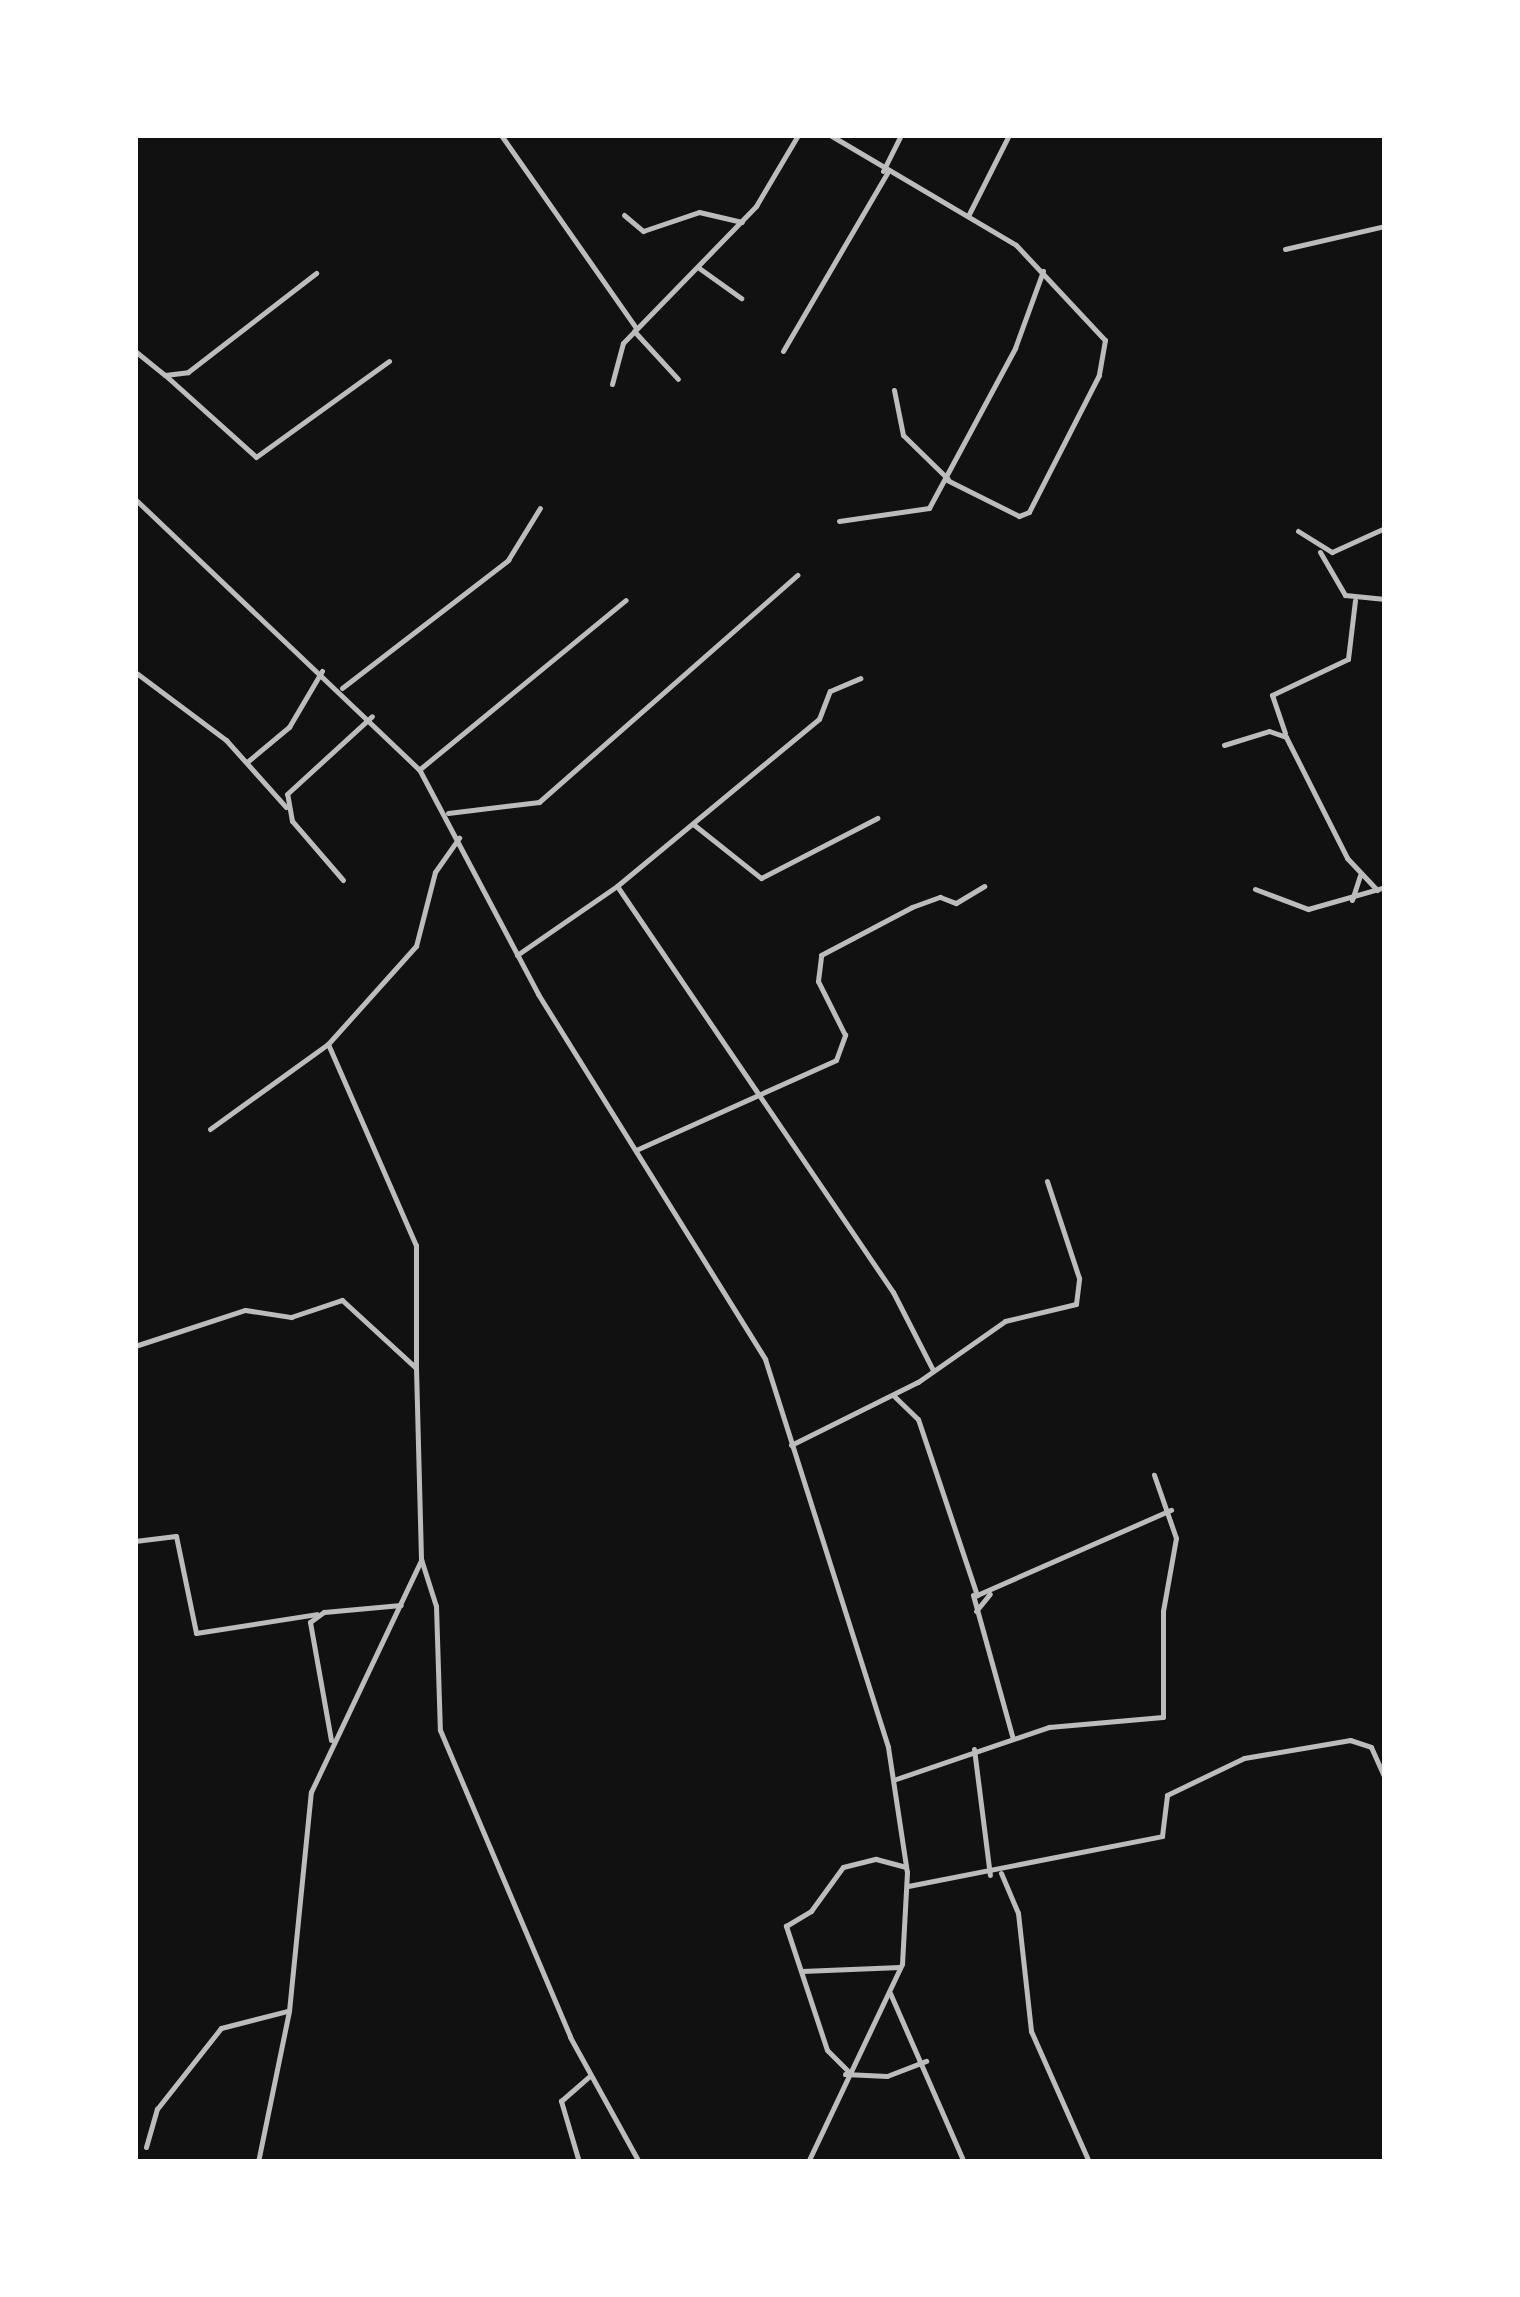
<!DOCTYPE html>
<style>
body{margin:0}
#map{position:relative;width:1520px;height:2297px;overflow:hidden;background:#111;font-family:Jost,sans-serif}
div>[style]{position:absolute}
.minor>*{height:5px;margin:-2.5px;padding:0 2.5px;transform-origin:2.5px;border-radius:2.5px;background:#bcbcbc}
span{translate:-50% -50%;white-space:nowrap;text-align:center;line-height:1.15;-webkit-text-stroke:8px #fff;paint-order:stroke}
.frame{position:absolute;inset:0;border:138px solid #fff;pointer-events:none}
</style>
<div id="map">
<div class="minor">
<i style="left:501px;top:135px;width:236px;rotate:55deg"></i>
<i style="left:830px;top:135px;width:216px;rotate:30.6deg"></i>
<i style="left:1016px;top:245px;width:130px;rotate:46.9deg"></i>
<i style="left:1105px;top:340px;width:36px;rotate:100deg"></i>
<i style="left:1099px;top:375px;width:154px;rotate:117.1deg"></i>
<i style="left:1029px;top:512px;width:11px;rotate:158deg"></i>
<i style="left:1019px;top:516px;width:80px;rotate:-153.4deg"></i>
<i style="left:883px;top:171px;width:40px;rotate:-63.4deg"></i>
<i style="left:624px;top:215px;width:25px;rotate:40deg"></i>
<i style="left:643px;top:231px;width:59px;rotate:-18.7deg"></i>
<i style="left:699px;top:212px;width:44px;rotate:13.1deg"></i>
<i style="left:968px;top:216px;width:91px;rotate:-63.2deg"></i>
<i style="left:1285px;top:249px;width:103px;rotate:-13deg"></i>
<i style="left:699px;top:268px;width:52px;rotate:35.5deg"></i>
<i style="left:634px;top:331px;width:65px;rotate:47.5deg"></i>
<i style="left:135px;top:351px;width:38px;rotate:39deg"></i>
<i style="left:165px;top:375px;width:23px;rotate:-7deg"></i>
<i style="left:188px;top:372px;width:162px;rotate:-37.7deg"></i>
<i style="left:783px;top:351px;width:206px;rotate:-59.7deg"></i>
<i style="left:165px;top:375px;width:122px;rotate:42deg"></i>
<i style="left:256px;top:457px;width:164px;rotate:-35.8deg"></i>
<i style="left:612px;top:384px;width:42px;rotate:-75deg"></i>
<i style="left:623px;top:343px;width:191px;rotate:-45.8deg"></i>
<i style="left:756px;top:206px;width:82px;rotate:-59.4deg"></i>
<i style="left:894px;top:390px;width:46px;rotate:78.7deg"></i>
<i style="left:903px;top:435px;width:63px;rotate:44.4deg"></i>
<i style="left:135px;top:499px;width:392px;rotate:43.6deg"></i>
<i style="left:419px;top:769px;width:255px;rotate:62.1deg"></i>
<i style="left:538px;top:994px;width:430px;rotate:58.1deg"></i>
<i style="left:765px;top:1359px;width:407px;rotate:72.4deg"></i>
<i style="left:888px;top:1747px;width:126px;rotate:81.4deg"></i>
<i style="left:907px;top:1872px;width:92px;rotate:93.1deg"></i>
<i style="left:902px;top:1964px;width:219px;rotate:115.4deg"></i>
<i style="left:839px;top:521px;width:91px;rotate:-8.2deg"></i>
<i style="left:929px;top:508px;width:182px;rotate:-61.7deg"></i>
<i style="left:1015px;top:348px;width:82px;rotate:-70deg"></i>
<i style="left:1298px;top:531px;width:40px;rotate:32deg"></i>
<i style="left:1332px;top:552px;width:58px;rotate:-24.4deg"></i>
<i style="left:1320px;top:552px;width:50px;rotate:59.8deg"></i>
<i style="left:1345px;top:595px;width:40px;rotate:5.7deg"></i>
<i style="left:135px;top:672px;width:114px;rotate:36.8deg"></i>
<i style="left:226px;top:740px;width:90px;rotate:48.2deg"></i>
<i style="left:342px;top:688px;width:210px;rotate:-37.6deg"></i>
<i style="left:508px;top:560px;width:61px;rotate:-58.4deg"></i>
<i style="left:1285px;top:733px;width:40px;rotate:-108.9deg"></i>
<i style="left:1272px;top:695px;width:84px;rotate:-25.3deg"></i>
<i style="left:1348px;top:659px;width:59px;rotate:-83.2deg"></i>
<i style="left:1224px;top:745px;width:47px;rotate:-17.3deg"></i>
<i style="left:1269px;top:731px;width:18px;rotate:19deg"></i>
<i style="left:1286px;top:737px;width:136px;rotate:63.2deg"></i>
<i style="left:1347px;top:858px;width:44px;rotate:46.8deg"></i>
<i style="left:247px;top:762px;width:55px;rotate:-39.8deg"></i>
<i style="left:289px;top:727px;width:65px;rotate:-59.5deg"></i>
<i style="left:420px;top:769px;width:266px;rotate:-39.4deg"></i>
<i style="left:448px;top:813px;width:92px;rotate:-6.9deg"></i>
<i style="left:539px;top:802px;width:344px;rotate:-41.3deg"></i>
<i style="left:693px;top:824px;width:87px;rotate:38.5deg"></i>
<i style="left:761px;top:878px;width:131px;rotate:-27.3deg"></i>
<i style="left:343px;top:880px;width:78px;rotate:-130.8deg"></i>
<i style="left:292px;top:821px;width:27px;rotate:-100deg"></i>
<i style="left:287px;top:794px;width:115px;rotate:-42.5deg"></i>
<i style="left:617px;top:886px;width:491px;rotate:55.8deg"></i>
<i style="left:893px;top:1292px;width:88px;rotate:62.9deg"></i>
<i style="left:1255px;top:889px;width:57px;rotate:20.7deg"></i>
<i style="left:1308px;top:909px;width:80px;rotate:-15.9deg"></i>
<i style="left:1352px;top:900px;width:26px;rotate:-72deg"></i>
<i style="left:517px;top:955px;width:121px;rotate:-34.6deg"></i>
<i style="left:617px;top:886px;width:262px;rotate:-39.6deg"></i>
<i style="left:819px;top:719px;width:30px;rotate:-69deg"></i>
<i style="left:830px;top:691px;width:33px;rotate:-23deg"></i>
<i style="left:328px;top:1044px;width:219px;rotate:66.4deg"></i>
<i style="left:416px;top:1245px;width:122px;rotate:90deg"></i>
<i style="left:210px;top:1129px;width:145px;rotate:-35.8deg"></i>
<i style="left:328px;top:1044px;width:132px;rotate:-48.1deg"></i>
<i style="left:416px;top:946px;width:76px;rotate:-75.6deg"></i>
<i style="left:435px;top:872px;width:42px;rotate:-54.8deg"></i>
<i style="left:636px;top:1150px;width:219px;rotate:-24.2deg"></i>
<i style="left:836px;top:1060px;width:27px;rotate:-70deg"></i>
<i style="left:845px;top:1035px;width:60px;rotate:-116.6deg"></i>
<i style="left:818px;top:981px;width:26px;rotate:-83deg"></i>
<i style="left:821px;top:955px;width:103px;rotate:-27.8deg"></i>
<i style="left:912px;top:907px;width:30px;rotate:-20deg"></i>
<i style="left:940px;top:897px;width:17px;rotate:21deg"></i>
<i style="left:956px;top:903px;width:33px;rotate:-31deg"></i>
<i style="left:135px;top:1346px;width:116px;rotate:-18.1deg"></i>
<i style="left:245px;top:1310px;width:47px;rotate:8.7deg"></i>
<i style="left:291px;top:1317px;width:54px;rotate:-18.4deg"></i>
<i style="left:342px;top:1300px;width:100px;rotate:42.6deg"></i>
<i style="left:416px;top:1368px;width:191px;rotate:88.5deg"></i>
<i style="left:421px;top:1559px;width:49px;rotate:72.3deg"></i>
<i style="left:436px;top:1606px;width:124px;rotate:88.2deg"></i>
<i style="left:440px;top:1730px;width:333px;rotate:67deg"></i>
<i style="left:570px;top:2037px;width:143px;rotate:61.1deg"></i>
<i style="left:894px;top:1396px;width:33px;rotate:44deg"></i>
<i style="left:918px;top:1419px;width:186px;rotate:71.5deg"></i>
<i style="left:977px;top:1595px;width:212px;rotate:-23.7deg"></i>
<i style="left:791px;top:1445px;width:142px;rotate:-26.4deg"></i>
<i style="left:918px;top:1382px;width:106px;rotate:-35deg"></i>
<i style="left:1005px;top:1321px;width:73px;rotate:-13.5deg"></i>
<i style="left:1076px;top:1304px;width:26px;rotate:-83deg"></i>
<i style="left:1079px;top:1278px;width:102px;rotate:-108.3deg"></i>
<i style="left:135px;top:1541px;width:41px;rotate:-7deg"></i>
<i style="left:176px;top:1536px;width:99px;rotate:78.3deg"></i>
<i style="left:196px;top:1633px;width:122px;rotate:-8.9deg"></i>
<i style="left:973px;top:1595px;width:146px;rotate:74.5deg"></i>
<i style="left:976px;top:1611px;width:22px;rotate:-51deg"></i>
<i style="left:331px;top:1740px;width:120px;rotate:-100.1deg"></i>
<i style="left:310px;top:1622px;width:17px;rotate:-36deg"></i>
<i style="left:324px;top:1612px;width:77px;rotate:-5.2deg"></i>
<i style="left:974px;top:1749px;width:127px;rotate:82.8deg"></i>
<i style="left:896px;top:1779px;width:162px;rotate:-18.8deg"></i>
<i style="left:1049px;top:1727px;width:114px;rotate:-5deg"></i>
<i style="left:1163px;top:1717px;width:106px;rotate:-90deg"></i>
<i style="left:1163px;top:1611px;width:74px;rotate:-79.9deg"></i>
<i style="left:1176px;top:1538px;width:67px;rotate:-109.2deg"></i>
<i style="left:1001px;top:1873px;width:43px;rotate:67deg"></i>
<i style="left:1018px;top:1913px;width:119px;rotate:83.7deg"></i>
<i style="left:1031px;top:2031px;width:143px;rotate:66.1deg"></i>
<i style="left:908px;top:1886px;width:259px;rotate:-11.1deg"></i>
<i style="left:1162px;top:1836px;width:41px;rotate:-83deg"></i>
<i style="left:1167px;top:1795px;width:85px;rotate:-25.7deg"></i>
<i style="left:1244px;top:1758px;width:108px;rotate:-9.6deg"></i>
<i style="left:1350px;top:1740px;width:22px;rotate:18deg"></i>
<i style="left:1371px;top:1747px;width:34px;rotate:66deg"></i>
<i style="left:802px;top:1971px;width:98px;rotate:-2.3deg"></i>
<i style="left:890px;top:1993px;width:184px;rotate:66.4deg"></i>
<i style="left:847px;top:2070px;width:28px;rotate:-135deg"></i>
<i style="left:827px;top:2050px;width:131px;rotate:-108.3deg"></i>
<i style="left:786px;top:1926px;width:29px;rotate:-31deg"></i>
<i style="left:811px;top:1911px;width:54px;rotate:-54deg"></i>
<i style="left:843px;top:1867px;width:34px;rotate:-14deg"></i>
<i style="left:876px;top:1859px;width:31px;rotate:15deg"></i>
<i style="left:845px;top:2074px;width:42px;rotate:2.7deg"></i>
<i style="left:887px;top:2076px;width:42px;rotate:-21deg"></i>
<i style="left:146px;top:2147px;width:40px;rotate:-74deg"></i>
<i style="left:157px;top:2109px;width:103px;rotate:-51.7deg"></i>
<i style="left:221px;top:2028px;width:68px;rotate:-14.4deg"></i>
<i style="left:258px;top:2162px;width:154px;rotate:-78.4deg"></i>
<i style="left:289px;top:2011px;width:220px;rotate:-84.3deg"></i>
<i style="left:311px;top:1792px;width:257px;rotate:-64.6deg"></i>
<i style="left:579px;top:2162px;width:64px;rotate:-106.4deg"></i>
<i style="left:561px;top:2101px;width:37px;rotate:-41deg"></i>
</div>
<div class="frame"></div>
</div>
